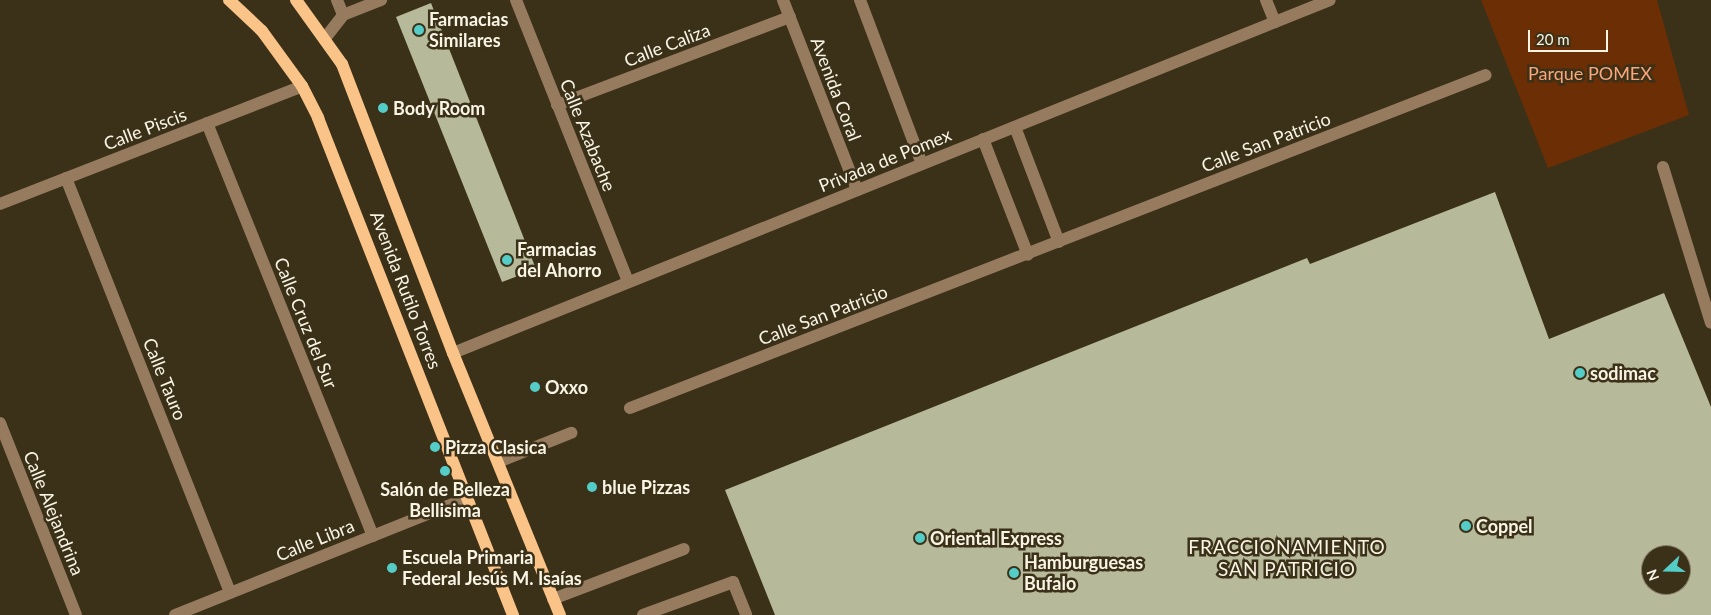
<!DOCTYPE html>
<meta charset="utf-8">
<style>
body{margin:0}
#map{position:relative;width:1711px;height:615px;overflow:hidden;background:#3b3118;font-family:Lato,sans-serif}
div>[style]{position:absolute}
.green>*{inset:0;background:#6c2e04}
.building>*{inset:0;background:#b7b99b}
.minor>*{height:12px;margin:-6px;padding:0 6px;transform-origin:6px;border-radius:6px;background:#967b5f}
.major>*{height:12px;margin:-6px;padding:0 6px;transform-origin:6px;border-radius:6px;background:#fac388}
.dots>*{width:14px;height:14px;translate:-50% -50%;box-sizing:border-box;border:2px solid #3b3118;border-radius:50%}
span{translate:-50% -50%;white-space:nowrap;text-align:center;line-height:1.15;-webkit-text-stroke:5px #3b3118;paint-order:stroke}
.poi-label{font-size:18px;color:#faf4e5;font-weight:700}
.left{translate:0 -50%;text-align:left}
.street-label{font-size:18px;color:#faf4e5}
.park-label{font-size:18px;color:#fba67b}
.neighbourhood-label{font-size:19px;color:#faf4e5;letter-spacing:1px}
.north{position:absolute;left:1641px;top:545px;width:50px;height:50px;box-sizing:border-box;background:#3b3118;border:1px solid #877f6a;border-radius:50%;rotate:249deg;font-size:14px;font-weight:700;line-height:20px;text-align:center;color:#faf4e5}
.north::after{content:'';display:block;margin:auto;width:18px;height:22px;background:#54cdc8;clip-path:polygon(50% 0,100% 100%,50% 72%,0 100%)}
.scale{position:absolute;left:1528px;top:30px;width:80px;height:22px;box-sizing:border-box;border:2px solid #faf4e5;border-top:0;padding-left:6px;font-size:15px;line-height:18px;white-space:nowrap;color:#faf4e5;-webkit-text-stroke:4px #3b3118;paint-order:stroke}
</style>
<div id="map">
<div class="green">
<i style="clip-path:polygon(1481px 0,1657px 0,1689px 115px,1548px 168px)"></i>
</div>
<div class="building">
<i style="clip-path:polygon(431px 3px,536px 269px,502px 282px,396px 17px)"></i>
<i style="clip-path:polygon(evenodd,1495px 192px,1549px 339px,1664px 293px,1711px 407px,1711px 615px,775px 615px,725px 490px,1307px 258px,1310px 264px,1495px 192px,1651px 555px,1681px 555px,1681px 585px,1651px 585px,1651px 555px)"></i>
</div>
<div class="minor">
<i style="left:337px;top:0;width:16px;rotate:68deg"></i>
<i style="left:516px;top:0;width:303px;rotate:68.3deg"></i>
<i style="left:783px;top:0;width:204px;rotate:68.7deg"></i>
<i style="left:860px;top:0;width:175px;rotate:69.3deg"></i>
<i style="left:1266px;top:0;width:24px;rotate:68deg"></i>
<i style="left:343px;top:15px;width:41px;rotate:-21.5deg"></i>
<i style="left:326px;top:37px;width:28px;rotate:-52deg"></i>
<i style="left:557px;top:105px;width:249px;rotate:-20.7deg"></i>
<i style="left:207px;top:123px;width:445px;rotate:68.1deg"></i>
<i style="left:1015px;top:127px;width:123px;rotate:69.1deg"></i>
<i style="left:983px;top:139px;width:124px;rotate:68.8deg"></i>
<i style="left:1663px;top:167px;width:163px;rotate:72.9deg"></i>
<i style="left:66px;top:178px;width:446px;rotate:68.4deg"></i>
<i style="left:0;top:204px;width:324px;rotate:-21.3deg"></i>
<i style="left:453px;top:353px;width:945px;rotate:-21.93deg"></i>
<i style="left:630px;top:408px;width:918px;rotate:-21.26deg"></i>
<i style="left:0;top:423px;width:206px;rotate:68.4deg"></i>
<i style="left:498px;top:462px;width:79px;rotate:-21.7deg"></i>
<i style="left:553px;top:599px;width:140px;rotate:-20.9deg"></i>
<i style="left:175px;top:615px;width:315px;rotate:-21.8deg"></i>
<i style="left:643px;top:615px;width:96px;rotate:-20.1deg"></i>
<i style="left:733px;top:582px;width:35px;rotate:68deg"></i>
</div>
<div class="major">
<i style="left:229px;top:0;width:45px;rotate:43.2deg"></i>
<i style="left:262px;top:31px;width:68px;rotate:54deg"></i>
<i style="left:302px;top:86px;width:36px;rotate:63deg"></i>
<i style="left:318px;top:118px;width:534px;rotate:68.58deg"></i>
<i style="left:296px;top:0;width:79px;rotate:54.3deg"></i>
<i style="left:342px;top:64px;width:310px;rotate:69deg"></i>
<i style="left:453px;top:353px;width:283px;rotate:67.8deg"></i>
</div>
<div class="dots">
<i style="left:419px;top:30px;background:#54cdc8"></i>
<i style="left:383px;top:108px;background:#54cdc8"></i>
<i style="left:507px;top:260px;background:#54cdc8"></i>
<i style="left:1580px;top:373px;background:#54cdc8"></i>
<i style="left:535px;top:387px;background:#54cdc8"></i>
<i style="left:435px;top:447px;background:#54cdc8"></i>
<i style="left:445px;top:471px;background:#54cdc8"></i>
<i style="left:592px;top:487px;background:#54cdc8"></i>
<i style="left:1466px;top:526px;background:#54cdc8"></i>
<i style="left:920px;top:538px;background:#54cdc8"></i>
<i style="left:392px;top:568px;background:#54cdc8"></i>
<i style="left:1014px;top:573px;background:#54cdc8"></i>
</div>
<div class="poi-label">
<span class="left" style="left:429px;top:30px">Farmacias<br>Similares</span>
<span class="left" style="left:393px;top:108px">Body Room</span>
<span class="left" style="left:517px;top:260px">Farmacias<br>del Ahorro</span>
<span class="left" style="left:1590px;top:373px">sodimac</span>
<span class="left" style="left:545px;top:387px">Oxxo</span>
<span class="left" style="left:445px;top:447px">Pizza Clasica</span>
<span class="left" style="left:602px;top:487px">blue Pizzas</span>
<span style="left:445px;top:500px">Salón de Belleza<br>Bellisima</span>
<span class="left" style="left:1476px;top:526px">Coppel</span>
<span class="left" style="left:930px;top:538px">Oriental Express</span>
<span class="left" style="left:402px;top:568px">Escuela Primaria<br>Federal Jesús M. Isaías</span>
<span class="left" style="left:1024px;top:573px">Hamburguesas<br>Bufalo</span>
</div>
<div class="street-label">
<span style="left:667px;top:45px;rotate:-21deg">Calle Caliza</span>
<span style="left:836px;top:89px;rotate:69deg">Avenida Coral</span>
<span style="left:145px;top:129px;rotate:-21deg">Calle Piscis</span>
<span style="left:588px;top:135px;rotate:68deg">Calle Azabache</span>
<span style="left:1266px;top:142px;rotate:-21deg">Calle San Patricio</span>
<span style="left:885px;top:160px;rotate:-22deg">Privada de Pomex</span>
<span style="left:406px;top:290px;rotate:69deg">Avenida Rutilo Torres</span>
<span style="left:823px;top:315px;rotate:-21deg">Calle San Patricio</span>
<span style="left:306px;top:323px;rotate:68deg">Calle Cruz del Sur</span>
<span style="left:165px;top:379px;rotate:68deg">Calle Tauro</span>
<span style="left:54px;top:513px;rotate:68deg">Calle Alejandrina</span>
<span style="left:315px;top:540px;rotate:-22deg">Calle Libra</span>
</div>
<div class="park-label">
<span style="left:1590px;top:73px">Parque POMEX</span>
</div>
<div class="neighbourhood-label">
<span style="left:1287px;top:558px">FRACCIONAMIENTO<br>SAN PATRICIO</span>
</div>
<div class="north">N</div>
<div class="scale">20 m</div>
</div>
